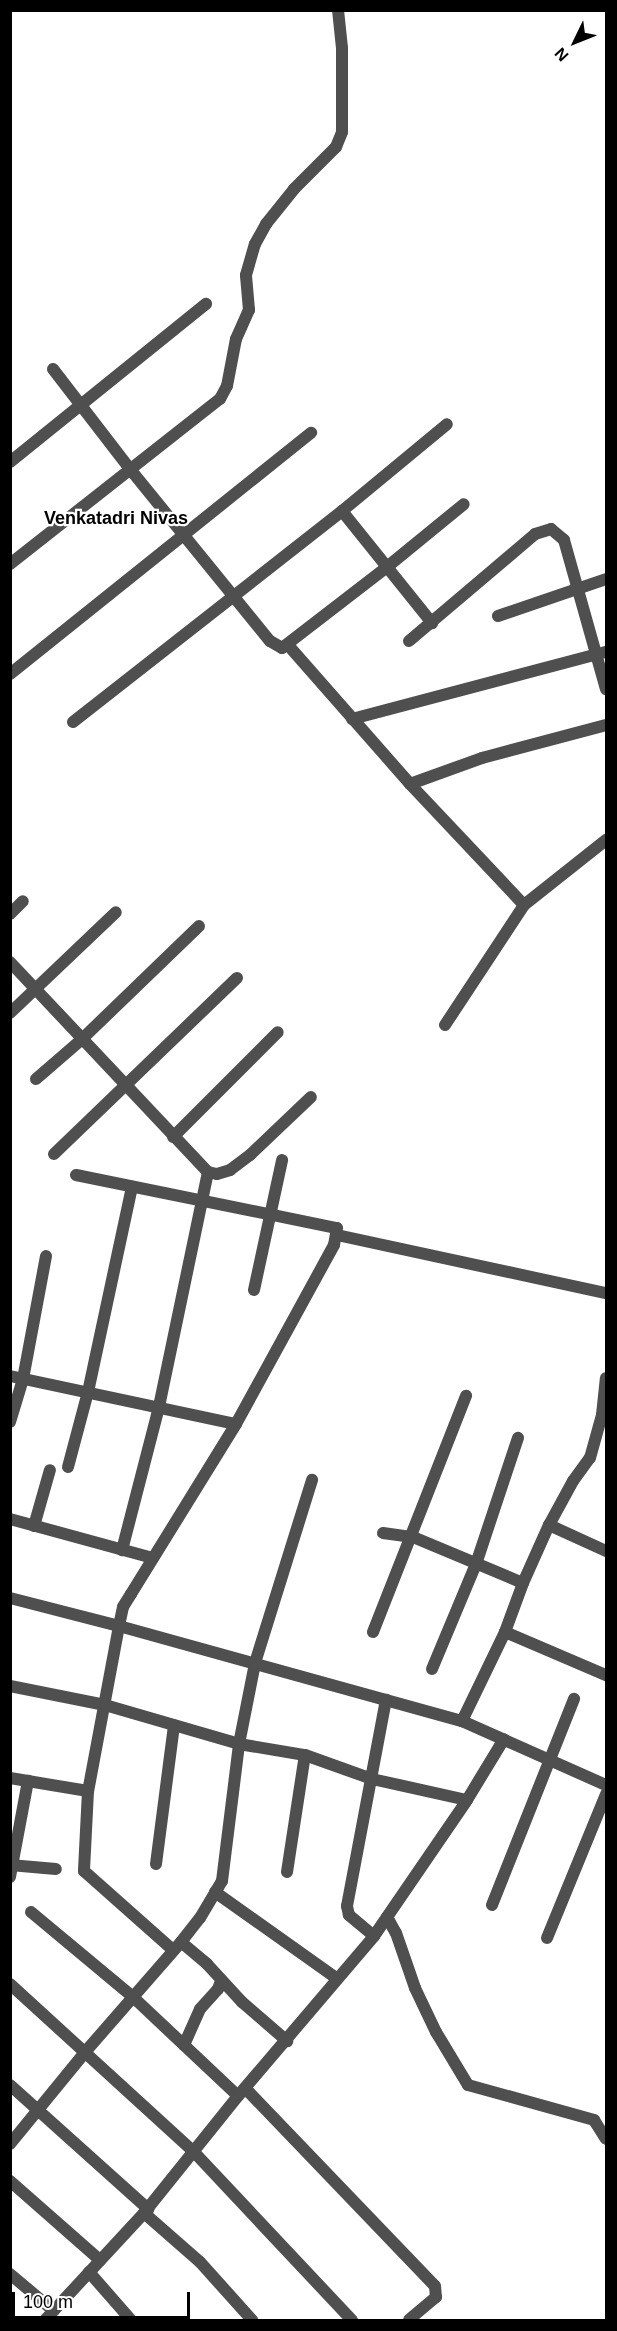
<!DOCTYPE html>
<style>
body{margin:0}
#map{position:relative;width:617px;height:2331px;overflow:hidden;background:#fff;font-family:Helvetica,sans-serif}
div>[style]{position:absolute}
.minor>*{height:12px;margin:-6px;padding:0 6px;transform-origin:6px;border-radius:6px;background:#4f4f4f}
span{translate:-50% -50%;white-space:nowrap;text-align:center;line-height:1.15;-webkit-text-stroke:4.5px #fff;paint-order:stroke}
.neighbourhood-label{font-size:18px;color:#000;font-weight:700}
.frame{position:absolute;inset:0;border:12px solid #000;pointer-events:none}
.north{position:absolute;left:545px;top:12px;width:60px;height:60px;-webkit-text-stroke:4px #fff;paint-order:stroke;rotate:227deg;font-size:16px;font-weight:700;line-height:24px;text-align:center;color:#000}
.north::after{content:'';display:block;margin:auto;width:21px;height:27px;background:#000;clip-path:polygon(50% 0,100% 100%,50% 72%,0 100%)}
.scale{position:absolute;left:12px;top:2292px;width:178px;height:27px;box-sizing:border-box;border:3px solid #000;border-top:0;padding-left:8px;font-size:18px;line-height:21px;white-space:nowrap;color:#000;-webkit-text-stroke:4px #fff;paint-order:stroke}
</style>
<div id="map">
<div class="minor">
<i style="left:53px;top:369px;width:126px;rotate:52.4deg"></i>
<i style="left:130px;top:469px;width:222px;rotate:50.9deg"></i>
<i style="left:270px;top:641px;width:14px;rotate:30deg"></i>
<i style="left:282px;top:648px;width:133px;rotate:-37.6deg"></i>
<i style="left:387px;top:567px;width:99px;rotate:-39.3deg"></i>
<i style="left:10px;top:462px;width:252px;rotate:-38.9deg"></i>
<i style="left:342px;top:511px;width:144px;rotate:51.2deg"></i>
<i style="left:10px;top:564px;width:267px;rotate:-38.2deg"></i>
<i style="left:220px;top:399px;width:15px;rotate:-62deg"></i>
<i style="left:227px;top:386px;width:48px;rotate:-79.2deg"></i>
<i style="left:236px;top:339px;width:32px;rotate:-66deg"></i>
<i style="left:249px;top:310px;width:35px;rotate:-95deg"></i>
<i style="left:246px;top:275px;width:32px;rotate:-74deg"></i>
<i style="left:255px;top:244px;width:23px;rotate:-61deg"></i>
<i style="left:266px;top:224px;width:45px;rotate:-51.3deg"></i>
<i style="left:294px;top:189px;width:59px;rotate:-45deg"></i>
<i style="left:336px;top:147px;width:16px;rotate:-68deg"></i>
<i style="left:342px;top:132px;width:84px;rotate:-90deg"></i>
<i style="left:342px;top:48px;width:38px;rotate:-96deg"></i>
<i style="left:498px;top:616px;width:114px;rotate:-18.9deg"></i>
<i style="left:409px;top:641px;width:165px;rotate:-40.3deg"></i>
<i style="left:535px;top:534px;width:17px;rotate:-17deg"></i>
<i style="left:551px;top:529px;width:17px;rotate:40deg"></i>
<i style="left:564px;top:540px;width:155px;rotate:74.3deg"></i>
<i style="left:288px;top:645px;width:185px;rotate:48.7deg"></i>
<i style="left:410px;top:784px;width:166px;rotate:46.7deg"></i>
<i style="left:10px;top:674px;width:386px;rotate:-38.7deg"></i>
<i style="left:352px;top:719px;width:263px;rotate:-14.8deg"></i>
<i style="left:73px;top:722px;width:342px;rotate:-38.1deg"></i>
<i style="left:342px;top:511px;width:136px;rotate:-39.6deg"></i>
<i style="left:410px;top:784px;width:77px;rotate:-19.9deg"></i>
<i style="left:482px;top:758px;width:128px;rotate:-14.9deg"></i>
<i style="left:10px;top:914px;width:18px;rotate:-45deg"></i>
<i style="left:10px;top:962px;width:289px;rotate:46.7deg"></i>
<i style="left:208px;top:1172px;width:240px;rotate:101.8deg"></i>
<i style="left:159px;top:1407px;width:148px;rotate:104.5deg"></i>
<i style="left:10px;top:1013px;width:146px;rotate:-43.6deg"></i>
<i style="left:445px;top:1025px;width:144px;rotate:-56.6deg"></i>
<i style="left:524px;top:905px;width:105px;rotate:-38.4deg"></i>
<i style="left:36px;top:1079px;width:60px;rotate:-40.9deg"></i>
<i style="left:81px;top:1040px;width:164px;rotate:-44deg"></i>
<i style="left:173px;top:1137px;width:148px;rotate:-45deg"></i>
<i style="left:54px;top:1154px;width:254px;rotate:-43.9deg"></i>
<i style="left:208px;top:1172px;width:9px;rotate:13deg"></i>
<i style="left:217px;top:1174px;width:14px;rotate:-17deg"></i>
<i style="left:230px;top:1170px;width:25px;rotate:-37deg"></i>
<i style="left:250px;top:1155px;width:84px;rotate:-43.6deg"></i>
<i style="left:76px;top:1175px;width:266px;rotate:11.5deg"></i>
<i style="left:337px;top:1228px;width:17px;rotate:100deg"></i>
<i style="left:334px;top:1245px;width:204px;rotate:118.7deg"></i>
<i style="left:236px;top:1424px;width:200px;rotate:121.7deg"></i>
<i style="left:131px;top:1594px;width:15px;rotate:122deg"></i>
<i style="left:123px;top:1607px;width:19px;rotate:102deg"></i>
<i style="left:119px;top:1626px;width:168px;rotate:100.6deg"></i>
<i style="left:88px;top:1791px;width:80px;rotate:92.9deg"></i>
<i style="left:84px;top:1871px;width:119px;rotate:41.6deg"></i>
<i style="left:337px;top:1235px;width:275px;rotate:12.2deg"></i>
<i style="left:254px;top:1290px;width:133px;rotate:-77.8deg"></i>
<i style="left:10px;top:1376px;width:231px;rotate:12deg"></i>
<i style="left:10px;top:1422px;width:45px;rotate:-73.2deg"></i>
<i style="left:23px;top:1379px;width:125px;rotate:-79.4deg"></i>
<i style="left:68px;top:1467px;width:78px;rotate:-75.1deg"></i>
<i style="left:88px;top:1392px;width:210px;rotate:-77.9deg"></i>
<i style="left:10px;top:1519px;width:148px;rotate:15.3deg"></i>
<i style="left:549px;top:1525px;width:63px;rotate:24.5deg"></i>
<i style="left:34px;top:1526px;width:58px;rotate:-74.1deg"></i>
<i style="left:383px;top:1533px;width:30px;rotate:8deg"></i>
<i style="left:413px;top:1537px;width:119px;rotate:22.7deg"></i>
<i style="left:10px;top:1598px;width:113px;rotate:14.4deg"></i>
<i style="left:119px;top:1626px;width:356px;rotate:15.5deg"></i>
<i style="left:462px;top:1721px;width:158px;rotate:24deg"></i>
<i style="left:373px;top:1632px;width:254px;rotate:-68.5deg"></i>
<i style="left:505px;top:1632px;width:110px;rotate:23.1deg"></i>
<i style="left:432px;top:1669px;width:114px;rotate:-67.3deg"></i>
<i style="left:476px;top:1564px;width:133px;rotate:-71.6deg"></i>
<i style="left:10px;top:1686px;width:97px;rotate:11.3deg"></i>
<i style="left:105px;top:1705px;width:140px;rotate:16.2deg"></i>
<i style="left:239px;top:1744px;width:67px;rotate:9.5deg"></i>
<i style="left:305px;top:1755px;width:71px;rotate:19.7deg"></i>
<i style="left:372px;top:1779px;width:97px;rotate:12.5deg"></i>
<i style="left:462px;top:1721px;width:99px;rotate:-64.2deg"></i>
<i style="left:505px;top:1632px;width:52px;rotate:-69.8deg"></i>
<i style="left:523px;top:1583px;width:64px;rotate:-65.9deg"></i>
<i style="left:549px;top:1525px;width:50px;rotate:-61.4deg"></i>
<i style="left:573px;top:1481px;width:29px;rotate:-54deg"></i>
<i style="left:590px;top:1458px;width:45px;rotate:-74.4deg"></i>
<i style="left:602px;top:1415px;width:37px;rotate:-84deg"></i>
<i style="left:10px;top:1778px;width:79px;rotate:9.5deg"></i>
<i style="left:156px;top:1864px;width:140px;rotate:-82.6deg"></i>
<i style="left:10px;top:1865px;width:46px;rotate:5deg"></i>
<i style="left:287px;top:1872px;width:118px;rotate:-81.3deg"></i>
<i style="left:10px;top:1877px;width:98px;rotate:-79.4deg"></i>
<i style="left:215px;top:1892px;width:148px;rotate:35.4deg"></i>
<i style="left:492px;top:1905px;width:222px;rotate:-68.3deg"></i>
<i style="left:31px;top:1912px;width:133px;rotate:39.8deg"></i>
<i style="left:133px;top:1997px;width:144px;rotate:43.3deg"></i>
<i style="left:387px;top:1917px;width:18px;rotate:61deg"></i>
<i style="left:396px;top:1933px;width:58px;rotate:70.9deg"></i>
<i style="left:415px;top:1988px;width:49px;rotate:64.5deg"></i>
<i style="left:436px;top:2032px;width:62px;rotate:58.9deg"></i>
<i style="left:468px;top:2085px;width:131px;rotate:15.5deg"></i>
<i style="left:594px;top:2120px;width:22px;rotate:58deg"></i>
<i style="left:374px;top:1936px;width:33px;rotate:-140deg"></i>
<i style="left:349px;top:1915px;width:9px;rotate:-103deg"></i>
<i style="left:347px;top:1906px;width:210px;rotate:-79.3deg"></i>
<i style="left:547px;top:1938px;width:156px;rotate:-67.7deg"></i>
<i style="left:181px;top:1942px;width:34px;rotate:40deg"></i>
<i style="left:207px;top:1964px;width:52px;rotate:47.4deg"></i>
<i style="left:242px;top:2002px;width:60px;rotate:40.9deg"></i>
<i style="left:10px;top:1984px;width:249px;rotate:42.4deg"></i>
<i style="left:194px;top:2152px;width:231px;rotate:46.8deg"></i>
<i style="left:184px;top:2045px;width:39px;rotate:-66deg"></i>
<i style="left:200px;top:2009px;width:27px;rotate:-48deg"></i>
<i style="left:218px;top:1989px;width:9px;rotate:-69deg"></i>
<i style="left:10px;top:2085px;width:186px;rotate:41.9deg"></i>
<i style="left:245px;top:2088px;width:274px;rotate:46.2deg"></i>
<i style="left:435px;top:2286px;width:11px;rotate:85deg"></i>
<i style="left:436px;top:2297px;width:35px;rotate:140deg"></i>
<i style="left:10px;top:2144px;width:120px;rotate:-50.7deg"></i>
<i style="left:86px;top:2051px;width:145px;rotate:-48.9deg"></i>
<i style="left:181px;top:1942px;width:31px;rotate:-52deg"></i>
<i style="left:200px;top:1918px;width:43px;rotate:-59.3deg"></i>
<i style="left:222px;top:1881px;width:138px;rotate:-82.9deg"></i>
<i style="left:239px;top:1744px;width:83px;rotate:-78.8deg"></i>
<i style="left:255px;top:1663px;width:192px;rotate:-72.7deg"></i>
<i style="left:10px;top:2181px;width:120px;rotate:41.3deg"></i>
<i style="left:144px;top:2213px;width:74px;rotate:41.2deg"></i>
<i style="left:200px;top:2262px;width:78px;rotate:48.1deg"></i>
<i style="left:89px;top:2272px;width:64px;rotate:48.8deg"></i>
<i style="left:10px;top:2274px;width:57px;rotate:40.1deg"></i>
<i style="left:45px;top:2320px;width:146px;rotate:-47.2deg"></i>
<i style="left:144px;top:2213px;width:150px;rotate:-51.2deg"></i>
<i style="left:238px;top:2096px;width:210px;rotate:-49.6deg"></i>
<i style="left:374px;top:1936px;width:165px;rotate:-55.6deg"></i>
<i style="left:467px;top:1800px;width:71px;rotate:-58.8deg"></i>
</div>
<div class="neighbourhood-label">
<span style="left:116px;top:518px">Venkatadri Nivas</span>
</div>
<div class="frame"></div>
<div class="north">N</div>
<div class="scale">100 m</div>
</div>
